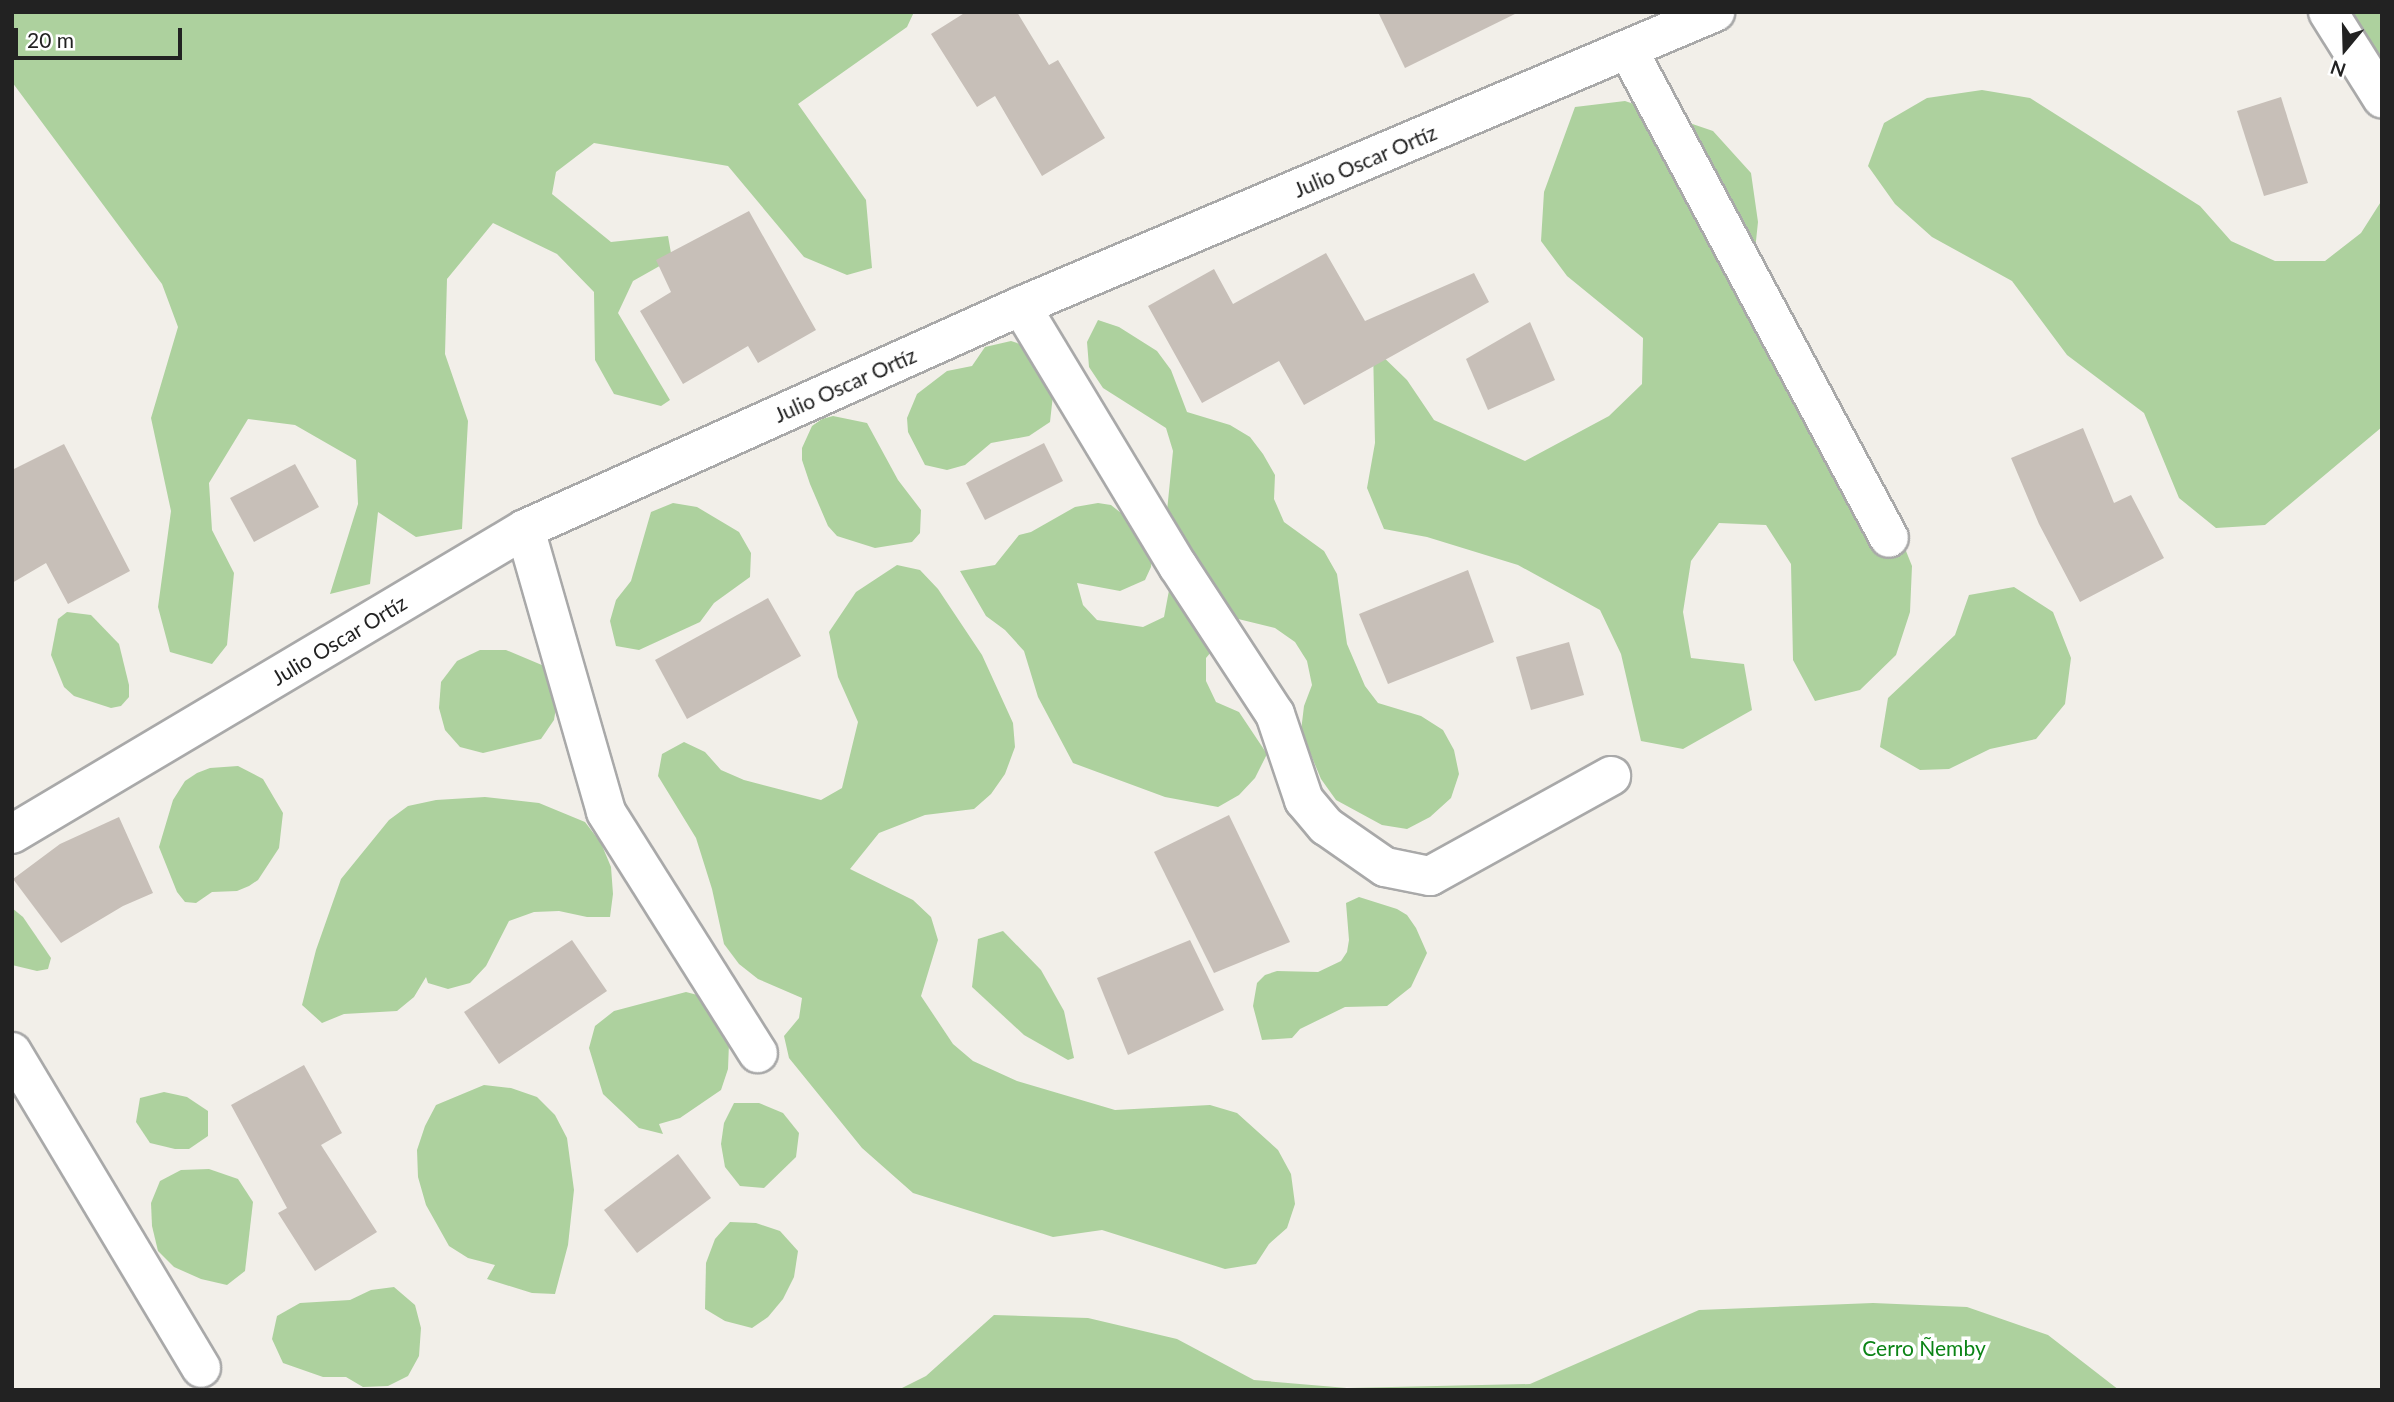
<!DOCTYPE html>
<meta charset="utf-8">
<style>
body{margin:0}
#map{position:relative;width:2394px;height:1402px;overflow:hidden;background:#f2efe9;font-family:Lato,sans-serif}
div>[style]{position:absolute}
.forest>*{inset:0;background:#add19e}
.building>*{inset:0;background:#c7bfb8}
.roads{filter:drop-shadow(2px 0 #a9a9a9) drop-shadow(-2px 0 #a9a9a9) drop-shadow(0 2px #a9a9a9) drop-shadow(0 -2px #a9a9a9)}
.street>*{height:38px;margin:-19px;padding:0 19px;transform-origin:19px;border-radius:19px;background:#fff}
span{translate:-50% -50%;white-space:nowrap;text-align:center;line-height:1.15;-webkit-text-stroke:7px #fff;paint-order:stroke}
.street-label{font-size:21px;color:#222}
.park-label{font-size:21px;color:#0c8416}
.frame{position:absolute;inset:0;border:14px solid #222;pointer-events:none}
.north{position:absolute;left:2310px;top:14px;width:70px;height:70px;-webkit-text-stroke:5px #fff;paint-order:stroke;rotate:199deg;font-size:19px;font-weight:700;line-height:28px;text-align:center;color:#222}
.north::after{content:'';display:block;margin:auto;width:24px;height:32px;background:#222;clip-path:polygon(50% 0,100% 100%,50% 72%,0 100%)}
.scale{position:absolute;left:14px;top:28px;width:168px;height:32px;box-sizing:border-box;border:4px solid #222;border-top:0;padding-left:9px;font-size:21px;line-height:24px;white-space:nowrap;color:#222;-webkit-text-stroke:5px #fff;paint-order:stroke}
</style>
<div id="map">
<div class="forest">
<i style="clip-path:polygon(12px 12px,914px 12px,907px 27px,798px 104px,866px 200px,872px 268px,847px 275px,804px 257px,728px 166px,594px 143px,556px 172px,552px 194px,611px 242px,668px 236px,672px 259px,633px 281px,618px 313px,670px 400px,661px 406px,614px 394px,595px 360px,594px 292px,557px 254px,493px 223px,447px 279px,445px 354px,468px 421px,462px 529px,416px 537px,378px 512px,370px 584px,330px 594px,358px 504px,356px 460px,295px 425px,248px 419px,209px 483px,212px 530px,234px 573px,227px 645px,212px 664px,170px 652px,158px 607px,171px 511px,151px 418px,178px 327px,162px 284px,12px 82px)"></i>
<i style="clip-path:polygon(2343px 12px,2382px 12px,2382px 95px)"></i>
<i style="clip-path:polygon(1982px 90px,2030px 98px,2200px 206px,2231px 241px,2275px 261px,2325px 261px,2361px 233px,2382px 200px,2382px 427px,2265px 525px,2216px 528px,2179px 498px,2144px 413px,2067px 355px,2012px 281px,1932px 237px,1895px 204px,1868px 166px,1884px 123px,1927px 98px)"></i>
<i style="clip-path:polygon(1625px 101px,1713px 131px,1751px 173px,1758px 222px,1753px 269px,1894px 521px,1912px 566px,1910px 612px,1896px 655px,1860px 690px,1815px 701px,1793px 660px,1791px 564px,1766px 525px,1719px 523px,1691px 561px,1683px 612px,1691px 658px,1744px 664px,1752px 710px,1683px 749px,1641px 741px,1621px 654px,1600px 610px,1518px 565px,1427px 537px,1384px 529px,1367px 488px,1375px 443px,1373px 347px,1407px 380px,1434px 420px,1525px 461px,1609px 416px,1642px 384px,1643px 338px,1567px 276px,1541px 241px,1544px 192px,1575px 107px)"></i>
<i style="clip-path:polygon(1098px 320px,1119px 327px,1157px 351px,1171px 370px,1187px 412px,1230px 425px,1250px 437px,1263px 454px,1275px 475px,1274px 499px,1284px 522px,1324px 551px,1337px 574px,1347px 644px,1365px 686px,1378px 703px,1421px 716px,1443px 730px,1454px 750px,1459px 774px,1451px 798px,1430px 817px,1407px 829px,1382px 825px,1336px 800px,1321px 779px,1301px 731px,1304px 706px,1312px 685px,1307px 661px,1295px 642px,1275px 628px,1230px 617px,1222px 639px,1206px 658px,1206px 681px,1216px 702px,1239px 712px,1267px 754px,1255px 778px,1239px 795px,1218px 807px,1165px 797px,1073px 763px,1038px 697px,1024px 651px,1005px 630px,986px 616px,960px 571px,995px 565px,1019px 535px,1031px 532px,1075px 507px,1098px 503px,1111px 505px,1121px 513px,1152px 557px,1151px 567px,1145px 580px,1120px 591px,1077px 583px,1083px 605px,1097px 620px,1143px 627px,1164px 617px,1173px 569px,1166px 521px,1173px 451px,1166px 428px,1103px 388px,1089px 367px,1087px 342px)"></i>
<i style="clip-path:polygon(1011px 341px,1023px 345px,1054px 386px,1050px 422px,1029px 436px,991px 443px,965px 465px,947px 470px,925px 465px,908px 432px,907px 418px,917px 394px,947px 371px,972px 366px,985px 347px)"></i>
<i style="clip-path:polygon(833px 416px,867px 423px,898px 480px,921px 510px,920px 533px,912px 542px,875px 548px,837px 536px,828px 526px,810px 484px,802px 460px,802px 448px,812px 426px,822px 419px)"></i>
<i style="clip-path:polygon(673px 503px,697px 507px,739px 532px,751px 553px,750px 577px,714px 603px,700px 622px,639px 650px,616px 646px,610px 621px,616px 600px,631px 581px,651px 512px)"></i>
<i style="clip-path:polygon(897px 565px,920px 570px,938px 589px,982px 655px,1013px 723px,1015px 747px,1005px 774px,991px 794px,974px 809px,925px 815px,879px 833px,850px 869px,913px 900px,931px 917px,938px 940px,921px 996px,953px 1044px,973px 1061px,1017px 1081px,1115px 1110px,1210px 1105px,1237px 1113px,1278px 1150px,1291px 1174px,1295px 1204px,1287px 1228px,1269px 1244px,1256px 1264px,1225px 1269px,1102px 1230px,1053px 1237px,913px 1193px,862px 1148px,789px 1058px,784px 1036px,799px 1018px,802px 998px,758px 979px,739px 964px,724px 944px,712px 889px,696px 838px,658px 776px,662px 754px,684px 742px,705px 752px,721px 770px,744px 780px,821px 800px,842px 788px,858px 722px,838px 677px,829px 632px,856px 592px)"></i>
<i style="clip-path:polygon(2014px 587px,2053px 612px,2071px 658px,2065px 704px,2036px 739px,1990px 749px,1949px 769px,1920px 770px,1880px 747px,1888px 698px,1955px 635px,1969px 595px)"></i>
<i style="clip-path:polygon(67px 612px,91px 615px,119px 644px,129px 685px,129px 697px,121px 706px,111px 708px,74px 696px,64px 687px,51px 655px,58px 619px)"></i>
<i style="clip-path:polygon(480px 650px,506px 650px,556px 671px,558px 696px,554px 720px,541px 739px,483px 753px,460px 747px,445px 730px,439px 708px,441px 682px,457px 661px)"></i>
<i style="clip-path:polygon(238px 766px,263px 779px,283px 813px,279px 848px,258px 880px,249px 886px,237px 891px,212px 892px,196px 903px,185px 902px,177px 892px,159px 847px,173px 800px,185px 781px,197px 773px,210px 768px)"></i>
<i style="clip-path:polygon(485px 797px,539px 803px,585px 822px,601px 843px,611px 867px,613px 894px,610px 917px,587px 917px,559px 911px,534px 912px,509px 921px,486px 966px,470px 983px,448px 989px,428px 983px,426px 977px,414px 997px,397px 1011px,344px 1014px,322px 1023px,302px 1005px,316px 950px,341px 879px,389px 820px,408px 806px,436px 800px)"></i>
<i style="clip-path:polygon(1359px 897px,1397px 909px,1407px 915px,1416px 928px,1427px 953px,1411px 987px,1387px 1006px,1345px 1007px,1300px 1029px,1292px 1038px,1262px 1040px,1253px 1006px,1257px 983px,1265px 975px,1277px 971px,1318px 972px,1341px 961px,1347px 952px,1349px 940px,1346px 903px)"></i>
<i style="clip-path:polygon(12px 908px,23px 917px,51px 958px,48px 969px,37px 971px,12px 965px)"></i>
<i style="clip-path:polygon(1003px 931px,1041px 970px,1064px 1011px,1074px 1058px,1068px 1060px,1024px 1035px,972px 987px,978px 939px)"></i>
<i style="clip-path:polygon(686px 992px,709px 998px,729px 1043px,728px 1069px,721px 1090px,680px 1118px,659px 1124px,663px 1134px,639px 1128px,603px 1094px,589px 1048px,595px 1026px,614px 1011px)"></i>
<i style="clip-path:polygon(484px 1085px,511px 1088px,537px 1097px,555px 1115px,567px 1138px,574px 1190px,568px 1245px,555px 1294px,532px 1293px,487px 1279px,495px 1265px,468px 1258px,449px 1246px,426px 1205px,418px 1177px,417px 1150px,425px 1126px,436px 1105px)"></i>
<i style="clip-path:polygon(164px 1092px,187px 1097px,208px 1111px,208px 1136px,189px 1149px,175px 1149px,150px 1143px,136px 1122px,140px 1098px)"></i>
<i style="clip-path:polygon(734px 1103px,759px 1103px,783px 1113px,799px 1133px,796px 1157px,764px 1188px,740px 1186px,725px 1167px,721px 1144px,724px 1123px)"></i>
<i style="clip-path:polygon(209px 1169px,238px 1179px,253px 1202px,245px 1271px,227px 1285px,201px 1279px,174px 1267px,158px 1251px,152px 1226px,151px 1203px,160px 1181px,181px 1170px)"></i>
<i style="clip-path:polygon(730px 1222px,756px 1223px,780px 1231px,798px 1251px,794px 1277px,783px 1299px,768px 1317px,752px 1328px,725px 1321px,705px 1309px,706px 1263px,715px 1239px)"></i>
<i style="clip-path:polygon(394px 1287px,415px 1305px,421px 1328px,419px 1356px,408px 1376px,388px 1386px,363px 1387px,346px 1377px,323px 1377px,283px 1363px,272px 1339px,277px 1316px,300px 1303px,350px 1300px,371px 1290px)"></i>
<i style="clip-path:polygon(1873px 1303px,1967px 1307px,2048px 1335px,2119px 1390px,898px 1390px,926px 1376px,994px 1315px,1088px 1318px,1177px 1339px,1254px 1380px,1347px 1388px,1530px 1384px,1699px 1310px)"></i>
</div>
<div class="building">
<i style="clip-path:polygon(966px 12px,1017px 12px,1049px 65px,1058px 60px,1105px 138px,1042px 176px,995px 96px,977px 107px,931px 34px)"></i>
<i style="clip-path:polygon(1378px 12px,1519px 12px,1405px 68px)"></i>
<i style="clip-path:polygon(2281px 97px,2308px 183px,2264px 196px,2237px 111px)"></i>
<i style="clip-path:polygon(749px 211px,816px 330px,758px 363px,748px 346px,683px 384px,640px 311px,671px 292px,656px 260px)"></i>
<i style="clip-path:polygon(1326px 253px,1365px 321px,1474px 273px,1489px 302px,1304px 405px,1279px 361px,1202px 403px,1148px 306px,1214px 269px,1233px 304px)"></i>
<i style="clip-path:polygon(1530px 322px,1555px 380px,1488px 410px,1466px 359px)"></i>
<i style="clip-path:polygon(2083px 428px,2114px 503px,2131px 495px,2164px 558px,2080px 602px,2039px 524px,2011px 458px)"></i>
<i style="clip-path:polygon(1044px 443px,1063px 481px,985px 520px,966px 483px)"></i>
<i style="clip-path:polygon(64px 444px,130px 571px,68px 604px,46px 563px,12px 583px,12px 470px)"></i>
<i style="clip-path:polygon(295px 464px,319px 507px,254px 542px,230px 498px)"></i>
<i style="clip-path:polygon(1468px 570px,1494px 642px,1388px 684px,1359px 614px)"></i>
<i style="clip-path:polygon(768px 598px,801px 656px,687px 719px,655px 660px)"></i>
<i style="clip-path:polygon(1569px 642px,1584px 695px,1531px 710px,1516px 657px)"></i>
<i style="clip-path:polygon(1229px 815px,1290px 942px,1214px 973px,1154px 852px)"></i>
<i style="clip-path:polygon(119px 817px,153px 893px,123px 906px,61px 943px,13px 879px,60px 844px)"></i>
<i style="clip-path:polygon(572px 940px,607px 991px,499px 1064px,464px 1012px)"></i>
<i style="clip-path:polygon(1190px 940px,1224px 1010px,1128px 1055px,1097px 978px)"></i>
<i style="clip-path:polygon(304px 1065px,342px 1133px,321px 1145px,377px 1232px,315px 1271px,278px 1213px,287px 1208px,231px 1105px)"></i>
<i style="clip-path:polygon(678px 1154px,711px 1198px,637px 1253px,604px 1210px)"></i>
</div>
<div class="roads">
<div class="street">
<i style="left:2328px;top:12px;width:102px;rotate:57.9deg"></i>
<i style="left:1628px;top:50px;width:553px;rotate:61.86deg"></i>
<i style="left:1021px;top:306px;width:304px;rotate:58.9deg"></i>
<i style="left:1178px;top:566px;width:177px;rotate:56.8deg"></i>
<i style="left:1275px;top:714px;width:91px;rotate:71.4deg"></i>
<i style="left:1304px;top:800px;width:34px;rotate:50deg"></i>
<i style="left:1326px;top:826px;width:72px;rotate:34.8deg"></i>
<i style="left:1385px;top:867px;width:46px;rotate:11.3deg"></i>
<i style="left:1430px;top:876px;width:207px;rotate:-28.9deg"></i>
<i style="left:525px;top:529px;width:294px;rotate:74deg"></i>
<i style="left:606px;top:812px;width:285px;rotate:57.8deg"></i>
<i style="left:12px;top:834px;width:597px;rotate:-30.73deg"></i>
<i style="left:525px;top:529px;width:544px;rotate:-24.21deg"></i>
<i style="left:1021px;top:306px;width:754px;rotate:-22.96deg"></i>
<i style="left:12px;top:1052px;width:368px;rotate:59.1deg"></i>
</div>
</div>
<div class="street-label">
<span style="left:1365px;top:161px;rotate:-23deg">Julio Oscar Ortíz</span>
<span style="left:845px;top:385px;rotate:-24deg">Julio Oscar Ortíz</span>
<span style="left:339px;top:640px;rotate:-31deg">Julio Oscar Ortíz</span>
</div>
<div class="park-label">
<span style="left:1924px;top:1348px">Cerro Ñemby</span>
</div>
<div class="frame"></div>
<div class="north">N</div>
<div class="scale">20 m</div>
</div>
